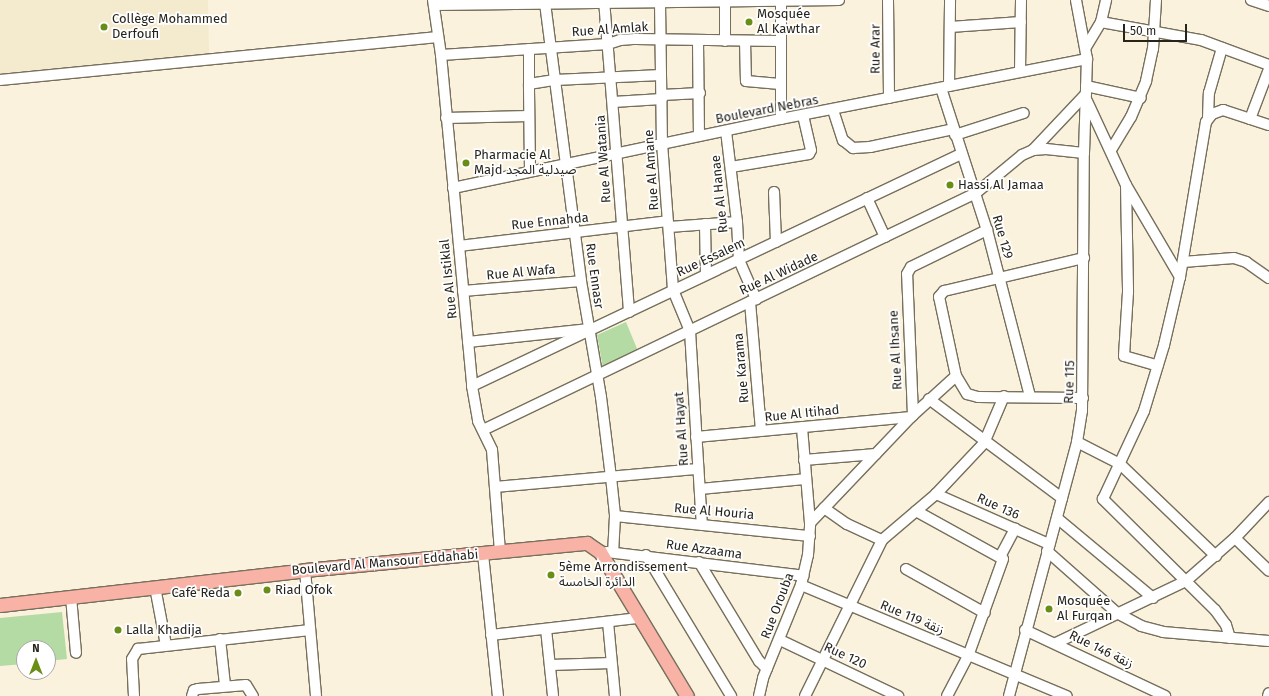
<!DOCTYPE html>
<meta charset="utf-8">
<style>
body{margin:0}
#map{position:relative;width:1269px;height:696px;overflow:hidden;background:#faf2dd;font-family:"Fira Sans","Noto Sans Arabic",sans-serif}
div>[style]{position:absolute}
.built>*{inset:0;background:#f4eacd}
.green>*{inset:0;background:#b4dba4}
.roads{filter:drop-shadow(1px 0 #766f5c) drop-shadow(-1px 0 #766f5c) drop-shadow(0 1px #766f5c) drop-shadow(0 -1px #766f5c)}
.minor>*{height:10px;margin:-5px;padding:0 5px;transform-origin:5px;border-radius:5px;background:#fff}
.major>*{height:13px;margin:-6.5px;padding:0 6.5px;transform-origin:6.5px;border-radius:6.5px;background:#f9b2a6}
.dots>*{width:11px;height:11px;translate:-50% -50%;box-sizing:border-box;border:2px solid #fff;border-radius:50%}
span{translate:-50% -50%;white-space:nowrap;text-align:center;line-height:1.15;-webkit-text-stroke:3.5px #fff;paint-order:stroke}
.poi-label{font-size:13px;color:#27241c}
.left{translate:0 -50%;text-align:left}
.right{translate:-100% -50%;text-align:right}
.street-label{font-size:13px;color:#27241c}
.north{position:absolute;left:16px;top:640px;width:40px;height:40px;box-sizing:border-box;background:#fff;border:1px solid #a9a7a4;border-radius:50%;rotate:0deg;font-size:11px;font-weight:700;line-height:16px;text-align:center;color:#27241c}
.north::after{content:'';display:block;margin:auto;width:14px;height:18px;background:#698d15;clip-path:polygon(50% 0,100% 100%,50% 72%,0 100%)}
.scale{position:absolute;left:1123px;top:24px;width:64px;height:18px;box-sizing:border-box;border:2px solid #27241c;border-top:0;padding-left:5px;font-size:12px;line-height:14px;white-space:nowrap;color:#27241c;-webkit-text-stroke:3px #fff;paint-order:stroke}
</style>
<div id="map">
<div class="built">
<i style="clip-path:polygon(0 0,208px 0,209px 55px,0 77px)"></i>
</div>
<div class="green">
<i style="clip-path:polygon(626px 322px,638px 351px,603px 368px,597px 335px)"></i>
<i style="clip-path:polygon(62px 612px,67px 659px,48px 661px,48px 648px,24px 648px,24px 664px,0 666px,0 618px)"></i>
</div>
<div class="roads">
<div class="minor">
<i style="left:433px;top:0;width:56px;rotate:81.7deg"></i>
<i style="left:441px;top:55px;width:332px;rotate:84.6deg"></i>
<i style="left:472px;top:386px;width:36px;rotate:80deg"></i>
<i style="left:478px;top:421px;width:32px;rotate:64deg"></i>
<i style="left:492px;top:450px;width:102px;rotate:85.5deg"></i>
<i style="left:604px;top:0;width:313px;rotate:85.4deg"></i>
<i style="left:781px;top:0;width:119px;rotate:90deg"></i>
<i style="left:888px;top:0;width:98px;rotate:89.4deg"></i>
<i style="left:1251px;top:0;width:19px;rotate:18deg"></i>
<i style="left:725px;top:2px;width:39px;rotate:90deg"></i>
<i style="left:545px;top:3px;width:280px;rotate:82.6deg"></i>
<i style="left:581px;top:281px;width:118px;rotate:80.2deg"></i>
<i style="left:601px;top:397px;width:81px;rotate:82.9deg"></i>
<i style="left:611px;top:477px;width:39px;rotate:84deg"></i>
<i style="left:615px;top:516px;width:36px;rotate:93deg"></i>
<i style="left:660px;top:3px;width:140px;rotate:89.2deg"></i>
<i style="left:662px;top:143px;width:147px;rotate:85.7deg"></i>
<i style="left:673px;top:290px;width:44px;rotate:67.5deg"></i>
<i style="left:690px;top:331px;width:194px;rotate:86.5deg"></i>
<i style="left:434px;top:5px;width:405px;rotate:-0.7deg"></i>
<i style="left:1101px;top:22px;width:102px;rotate:10.2deg"></i>
<i style="left:1201px;top:40px;width:72px;rotate:20.2deg"></i>
<i style="left:950px;top:27px;width:71px;rotate:-4deg"></i>
<i style="left:698px;top:41px;width:95px;rotate:89.4deg"></i>
<i style="left:745px;top:41px;width:40px;rotate:88.6deg"></i>
<i style="left:746px;top:81px;width:34px;rotate:5deg"></i>
<i style="left:1086px;top:47px;width:29px;rotate:-59deg"></i>
<i style="left:1101px;top:22px;width:23px;rotate:-77deg"></i>
<i style="left:529px;top:49px;width:35px;rotate:90deg"></i>
<i style="left:441px;top:55px;width:167px;rotate:-3.8deg"></i>
<i style="left:608px;top:44px;width:13px;rotate:-18deg"></i>
<i style="left:620px;top:40px;width:16px;rotate:-4deg"></i>
<i style="left:636px;top:39px;width:144px;rotate:0.8deg"></i>
<i style="left:1020px;top:72px;width:72px;rotate:-89.2deg"></i>
<i style="left:0;top:80px;width:440px;rotate:-5.6deg"></i>
<i style="left:949px;top:86px;width:86px;rotate:-89.3deg"></i>
<i style="left:1086px;top:86px;width:56px;rotate:12.3deg"></i>
<i style="left:941px;top:88px;width:149px;rotate:72.1deg"></i>
<i style="left:987px;top:230px;width:171px;rotate:75.5deg"></i>
<i style="left:662px;top:95px;width:38px;rotate:-3deg"></i>
<i style="left:1087px;top:101px;width:93px;rotate:65.1deg"></i>
<i style="left:1126px;top:185px;width:107px;rotate:59.6deg"></i>
<i style="left:613px;top:102px;width:49px;rotate:-3.5deg"></i>
<i style="left:833px;top:110px;width:32px;rotate:72deg"></i>
<i style="left:843px;top:140px;width:13px;rotate:39deg"></i>
<i style="left:853px;top:148px;width:17px;rotate:-3deg"></i>
<i style="left:870px;top:147px;width:85px;rotate:-12.2deg"></i>
<i style="left:446px;top:118px;width:83px;rotate:-1.4deg"></i>
<i style="left:1208px;top:118px;width:25px;rotate:-88deg"></i>
<i style="left:1209px;top:93px;width:47px;rotate:-73.9deg"></i>
<i style="left:1250px;top:119px;width:53px;rotate:-69.2deg"></i>
<i style="left:726px;top:131px;width:92px;rotate:83.1deg"></i>
<i style="left:737px;top:222px;width:38px;rotate:87deg"></i>
<i style="left:739px;top:260px;width:43px;rotate:66.4deg"></i>
<i style="left:955px;top:135px;width:72px;rotate:-17.7deg"></i>
<i style="left:1033px;top:150px;width:77px;rotate:-46.6deg"></i>
<i style="left:1111px;top:150px;width:39px;rotate:-59deg"></i>
<i style="left:1131px;top:117px;width:39px;rotate:-67deg"></i>
<i style="left:1146px;top:81px;width:33px;rotate:-78deg"></i>
<i style="left:1153px;top:49px;width:49px;rotate:-86.5deg"></i>
<i style="left:731px;top:167px;width:79px;rotate:-9.5deg"></i>
<i style="left:809px;top:154px;width:4px;rotate:-63deg"></i>
<i style="left:811px;top:150px;width:36px;rotate:-103deg"></i>
<i style="left:530px;top:171px;width:87px;rotate:-90.7deg"></i>
<i style="left:529px;top:84px;width:26px;rotate:-9deg"></i>
<i style="left:555px;top:80px;width:106px;rotate:-2.7deg"></i>
<i style="left:1126px;top:185px;width:107px;rotate:88.9deg"></i>
<i style="left:1128px;top:292px;width:64px;rotate:93.6deg"></i>
<i style="left:1124px;top:356px;width:35px;rotate:16deg"></i>
<i style="left:453px;top:188px;width:335px;rotate:-11.9deg"></i>
<i style="left:781px;top:119px;width:312px;rotate:-11.1deg"></i>
<i style="left:774px;top:192px;width:50px;rotate:87.7deg"></i>
<i style="left:867px;top:198px;width:43px;rotate:65.2deg"></i>
<i style="left:705px;top:224px;width:50px;rotate:88.9deg"></i>
<i style="left:669px;top:227px;width:68px;rotate:-4.2deg"></i>
<i style="left:459px;top:246px;width:210px;rotate:-6.8deg"></i>
<i style="left:1183px;top:262px;width:51px;rotate:-4.5deg"></i>
<i style="left:1234px;top:258px;width:13px;rotate:18deg"></i>
<i style="left:1246px;top:262px;width:28px;rotate:35deg"></i>
<i style="left:463px;top:291px;width:118px;rotate:-4.8deg"></i>
<i style="left:750px;top:302px;width:129px;rotate:85.1deg"></i>
<i style="left:468px;top:342px;width:122px;rotate:-6.1deg"></i>
<i style="left:472px;top:386px;width:541px;rotate:-25.38deg"></i>
<i style="left:1083px;top:398px;width:105px;rotate:-179.5deg"></i>
<i style="left:978px;top:397px;width:11px;rotate:-165deg"></i>
<i style="left:967px;top:394px;width:21px;rotate:-121deg"></i>
<i style="left:956px;top:376px;width:81px;rotate:-102.1deg"></i>
<i style="left:939px;top:297px;width:8px;rotate:-50deg"></i>
<i style="left:944px;top:291px;width:144px;rotate:-13.3deg"></i>
<i style="left:929px;top:399px;width:166px;rotate:36.7deg"></i>
<i style="left:913px;top:415px;width:141px;rotate:-92.4deg"></i>
<i style="left:907px;top:274px;width:8px;rotate:-60deg"></i>
<i style="left:911px;top:267px;width:85px;rotate:-26deg"></i>
<i style="left:483px;top:430px;width:547px;rotate:-25.68deg"></i>
<i style="left:976px;top:193px;width:60px;rotate:-39.6deg"></i>
<i style="left:1022px;top:155px;width:12px;rotate:-24deg"></i>
<i style="left:1033px;top:150px;width:13px;rotate:-4deg"></i>
<i style="left:1046px;top:149px;width:38px;rotate:6deg"></i>
<i style="left:696px;top:437px;width:216px;rotate:-5.3deg"></i>
<i style="left:1077px;top:442px;width:48px;rotate:27.1deg"></i>
<i style="left:1120px;top:464px;width:133px;rotate:43.8deg"></i>
<i style="left:804px;top:460px;width:72px;rotate:-4.8deg"></i>
<i style="left:495px;top:487px;width:204px;rotate:-5.1deg"></i>
<i style="left:700px;top:489px;width:105px;rotate:-5.4deg"></i>
<i style="left:936px;top:494px;width:124px;rotate:23.9deg"></i>
<i style="left:824px;top:508px;width:28px;rotate:35deg"></i>
<i style="left:847px;top:524px;width:38px;rotate:25deg"></i>
<i style="left:916px;top:511px;width:99px;rotate:28.9deg"></i>
<i style="left:1003px;top:559px;width:103px;rotate:109.8deg"></i>
<i style="left:968px;top:656px;width:45px;rotate:117.7deg"></i>
<i style="left:615px;top:516px;width:196px;rotate:5.9deg"></i>
<i style="left:1057px;top:518px;width:125px;rotate:39.8deg"></i>
<i style="left:810px;top:523px;width:149px;rotate:-46.4deg"></i>
<i style="left:913px;top:415px;width:58px;rotate:-42.2deg"></i>
<i style="left:1235px;top:538px;width:47px;rotate:44.1deg"></i>
<i style="left:1047px;top:551px;width:94px;rotate:41.5deg"></i>
<i style="left:1117px;top:613px;width:27px;rotate:28deg"></i>
<i style="left:1141px;top:626px;width:23px;rotate:15deg"></i>
<i style="left:1163px;top:632px;width:106px;rotate:4.9deg"></i>
<i style="left:607px;top:552px;width:198px;rotate:6.9deg"></i>
<i style="left:483px;top:554px;width:143px;rotate:84deg"></i>
<i style="left:646px;top:555px;width:165px;rotate:58.9deg"></i>
<i style="left:1001px;top:555px;width:30px;rotate:-62deg"></i>
<i style="left:699px;top:562px;width:116px;rotate:58.8deg"></i>
<i style="left:759px;top:661px;width:11px;rotate:45deg"></i>
<i style="left:906px;top:569px;width:90px;rotate:29.1deg"></i>
<i style="left:305px;top:570px;width:126px;rotate:85deg"></i>
<i style="left:801px;top:585px;width:288px;rotate:22.7deg"></i>
<i style="left:155px;top:587px;width:59px;rotate:79.3deg"></i>
<i style="left:71px;top:597px;width:56px;rotate:84.9deg"></i>
<i style="left:608px;top:622px;width:74px;rotate:84.6deg"></i>
<i style="left:546px;top:629px;width:67px;rotate:84deg"></i>
<i style="left:1025px;top:630px;width:155px;rotate:25.2deg"></i>
<i style="left:491px;top:635px;width:149px;rotate:-6.6deg"></i>
<i style="left:1230px;top:638px;width:14px;rotate:-107deg"></i>
<i style="left:1226px;top:625px;width:19px;rotate:-126deg"></i>
<i style="left:1215px;top:610px;width:158px;rotate:-135.3deg"></i>
<i style="left:1103px;top:499px;width:97px;rotate:-65deg"></i>
<i style="left:1144px;top:411px;width:69px;rotate:-73.1deg"></i>
<i style="left:1164px;top:345px;width:70px;rotate:-76.8deg"></i>
<i style="left:1180px;top:277px;width:157px;rotate:-80.5deg"></i>
<i style="left:1206px;top:122px;width:10px;rotate:-53deg"></i>
<i style="left:1212px;top:114px;width:12px;rotate:-20deg"></i>
<i style="left:1223px;top:110px;width:48px;rotate:18.1deg"></i>
<i style="left:220px;top:639px;width:46px;rotate:83.8deg"></i>
<i style="left:780px;top:640px;width:131px;rotate:25.4deg"></i>
<i style="left:1056px;top:643px;width:144px;rotate:-25.5deg"></i>
<i style="left:1186px;top:581px;width:65px;rotate:-41.3deg"></i>
<i style="left:1235px;top:538px;width:50px;rotate:-46.6deg"></i>
<i style="left:551px;top:665px;width:60px;rotate:-1.9deg"></i>
<i style="left:134px;top:696px;width:37px;rotate:-93deg"></i>
<i style="left:132px;top:659px;width:12px;rotate:-59deg"></i>
<i style="left:138px;top:649px;width:173px;rotate:-6.3deg"></i>
<i style="left:192px;top:696px;width:6px;rotate:-72deg"></i>
<i style="left:194px;top:690px;width:4px;rotate:-14deg"></i>
<i style="left:198px;top:689px;width:48px;rotate:-4.8deg"></i>
<i style="left:246px;top:685px;width:13px;rotate:58deg"></i>
<i style="left:759px;top:696px;width:18px;rotate:-77deg"></i>
<i style="left:763px;top:678px;width:100px;rotate:-67.8deg"></i>
<i style="left:801px;top:585px;width:31px;rotate:-77deg"></i>
<i style="left:808px;top:555px;width:32px;rotate:-86deg"></i>
<i style="left:810px;top:523px;width:96px;rotate:-94.8deg"></i>
<i style="left:805px;top:696px;width:174px;rotate:-63.7deg"></i>
<i style="left:882px;top:540px;width:71px;rotate:-40.4deg"></i>
<i style="left:936px;top:494px;width:70px;rotate:-46.7deg"></i>
<i style="left:984px;top:443px;width:51px;rotate:-66.9deg"></i>
<i style="left:1009px;top:696px;width:263px;rotate:-75deg"></i>
<i style="left:1077px;top:442px;width:31px;rotate:-81deg"></i>
<i style="left:1082px;top:411px;width:258px;rotate:-89.6deg"></i>
<i style="left:1084px;top:153px;width:94px;rotate:-88.2deg"></i>
<i style="left:1087px;top:59px;width:60px;rotate:-100.6deg"></i>
<i style="left:1268px;top:696px;width:3px;rotate:-72deg"></i>
</div>
<div class="major">
<i style="left:0;top:605px;width:307px;rotate:-6.5deg"></i>
<i style="left:305px;top:570px;width:283px;rotate:-5.5deg"></i>
<i style="left:587px;top:543px;width:16px;rotate:35deg"></i>
<i style="left:600px;top:552px;width:168px;rotate:58.9deg"></i>
</div>
</div>
<div class="dots">
<i style="left:749px;top:22px;background:#698d15"></i>
<i style="left:104px;top:27px;background:#698d15"></i>
<i style="left:466px;top:163px;background:#698d15"></i>
<i style="left:950px;top:185px;background:#698d15"></i>
<i style="left:551px;top:575px;background:#698d15"></i>
<i style="left:267px;top:590px;background:#698d15"></i>
<i style="left:238px;top:593px;background:#698d15"></i>
<i style="left:1049px;top:609px;background:#698d15"></i>
<i style="left:118px;top:630px;background:#698d15"></i>
</div>
<div class="poi-label">
<span class="left" style="left:757px;top:22px">Mosquée<br>Al Kawthar</span>
<span class="left" style="left:112px;top:27px">Collège Mohammed<br>Derfoufi</span>
<span class="left" style="left:474px;top:163px">Pharmacie Al<br>Majd صيدلية المجد</span>
<span class="left" style="left:958px;top:185px">Hassi Al Jamaa</span>
<span class="left" style="left:559px;top:575px">5ème Arrondissement<br>الدائرة الخامسة</span>
<span class="left" style="left:275px;top:590px">Riad Ofok</span>
<span class="right" style="left:230px;top:593px">Café Reda</span>
<span class="left" style="left:1057px;top:609px">Mosquée<br>Al Furqan</span>
<span class="left" style="left:126px;top:630px">Lalla Khadija</span>
</div>
<div class="street-label">
<span style="left:610px;top:30px;rotate:-4deg">Rue Al Amlak</span>
<span style="left:876px;top:49px;rotate:-90deg">Rue Arar</span>
<span style="left:767px;top:110px;rotate:-11deg">Boulevard Nebras</span>
<span style="left:604px;top:159px;rotate:-94deg">Rue Al Watania</span>
<span style="left:652px;top:170px;rotate:-94deg">Rue Al Amane</span>
<span style="left:720px;top:194px;rotate:-96deg">Rue Al Hanae</span>
<span style="left:550px;top:222px;rotate:-6deg">Rue Ennahda</span>
<span style="left:1002px;top:237px;rotate:74deg">Rue 129</span>
<span style="left:711px;top:258px;rotate:-25deg">Rue Essalem</span>
<span style="left:521px;top:273px;rotate:-5deg">Rue Al Wafa</span>
<span style="left:779px;top:274px;rotate:-25deg">Rue Al Widade</span>
<span style="left:594px;top:276px;rotate:82deg">Rue Ennasr</span>
<span style="left:449px;top:279px;rotate:-96deg">Rue Al Istiklal</span>
<span style="left:896px;top:350px;rotate:-93deg">Rue Al Ihsane</span>
<span style="left:742px;top:368px;rotate:-95deg">Rue Karama</span>
<span style="left:1070px;top:382px;rotate:-88deg">Rue 115</span>
<span style="left:802px;top:414px;rotate:-6deg">Rue Al Itihad</span>
<span style="left:682px;top:429px;rotate:-94deg">Rue Al Hayat</span>
<span style="left:998px;top:507px;rotate:24deg">Rue 136</span>
<span style="left:714px;top:512px;rotate:5deg">Rue Al Houria</span>
<span style="left:704px;top:550px;rotate:8deg">Rue Azzaama</span>
<span style="left:385px;top:563px;rotate:-5deg">Boulevard Al Mansour Eddahabi</span>
<span style="left:778px;top:606px;rotate:-69deg">Rue Orouba</span>
<span style="left:912px;top:618px;rotate:23deg">Rue 119 زنقة</span>
<span style="left:1101px;top:650px;rotate:26deg">Rue 146 زنقة</span>
<span style="left:845px;top:656px;rotate:25deg">Rue 120</span>
</div>
<div class="north">N</div>
<div class="scale">50 m</div>
</div>
